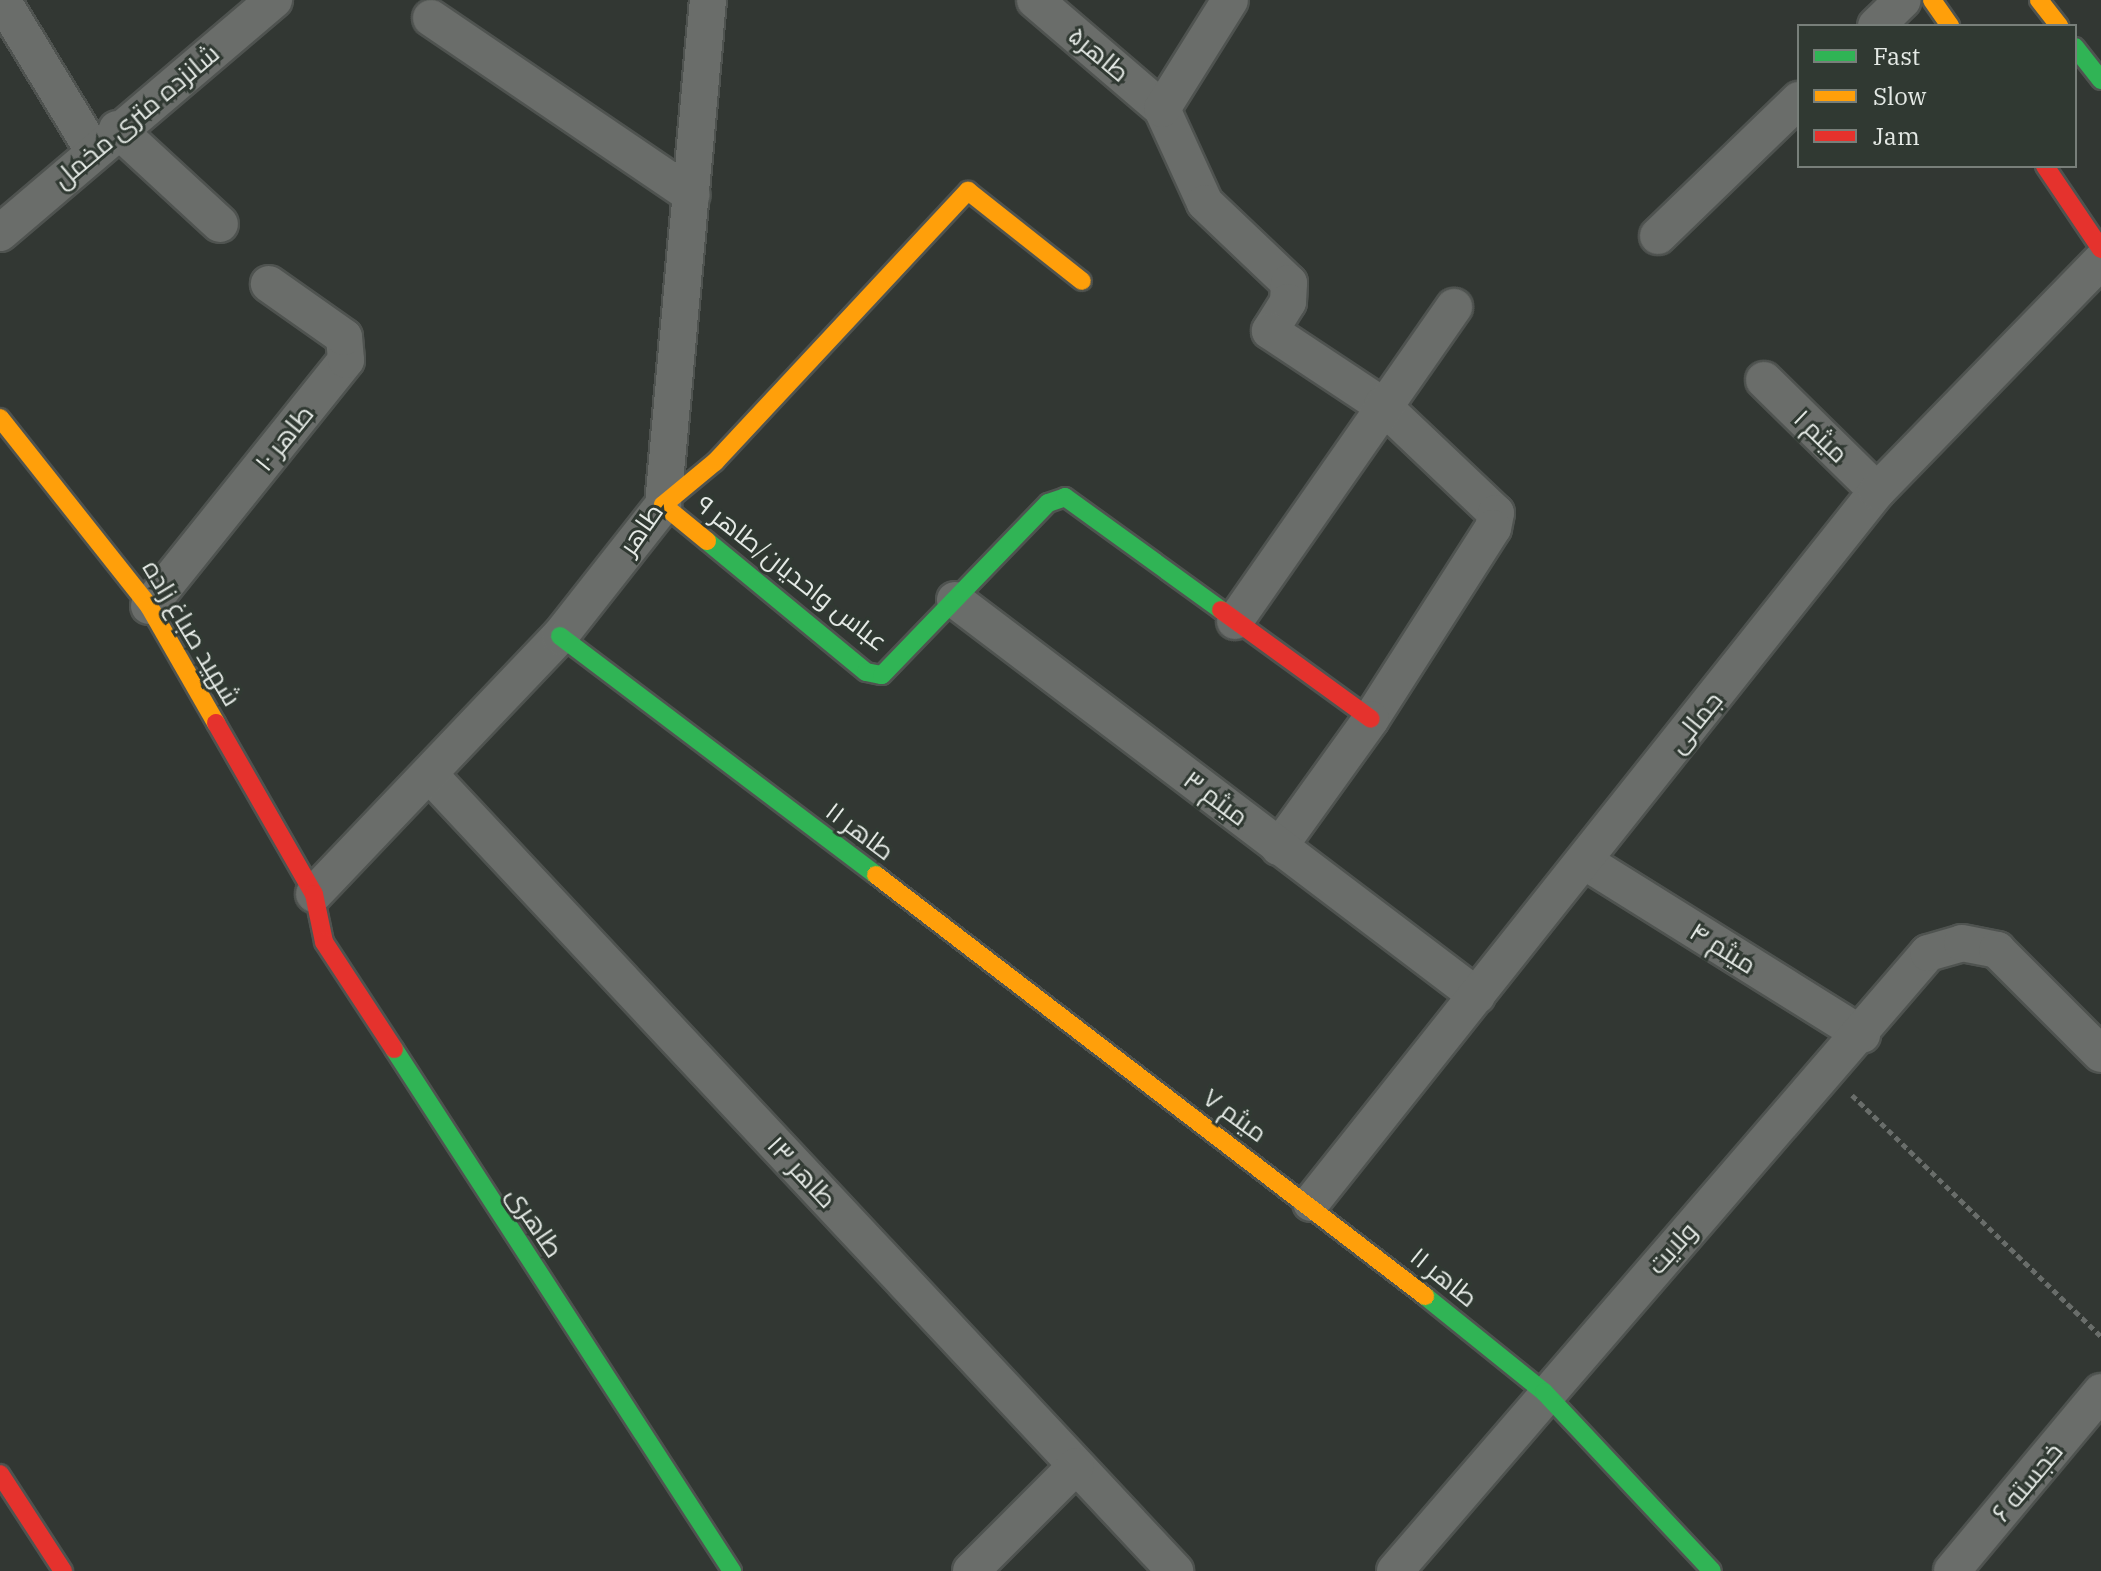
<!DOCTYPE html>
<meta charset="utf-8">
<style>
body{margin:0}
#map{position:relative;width:2101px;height:1571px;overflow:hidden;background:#323733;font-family:"IBM Plex Serif",Cairo,serif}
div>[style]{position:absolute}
.path>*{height:5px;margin-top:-2.5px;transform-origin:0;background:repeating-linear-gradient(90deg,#696d6a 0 6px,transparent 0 10px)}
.roads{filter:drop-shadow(2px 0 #4f5350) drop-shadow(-2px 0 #4f5350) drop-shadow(0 2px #4f5350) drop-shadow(0 -2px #4f5350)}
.street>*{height:36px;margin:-18px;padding:0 18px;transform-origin:18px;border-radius:18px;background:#6a6d6a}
.fast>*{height:18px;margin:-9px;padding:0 9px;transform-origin:9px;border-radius:9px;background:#30b455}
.slow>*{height:18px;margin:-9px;padding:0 9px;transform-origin:9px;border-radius:9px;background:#ff9f0a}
.jam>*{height:18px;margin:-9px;padding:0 9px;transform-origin:9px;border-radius:9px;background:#e5322d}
span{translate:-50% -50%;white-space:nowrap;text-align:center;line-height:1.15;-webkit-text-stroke:6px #303932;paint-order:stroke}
.street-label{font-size:26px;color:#e4e9e5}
.legend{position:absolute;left:1797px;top:24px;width:280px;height:144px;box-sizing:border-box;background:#303932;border:2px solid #787f7a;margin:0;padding:10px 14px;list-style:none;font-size:24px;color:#e4e9e5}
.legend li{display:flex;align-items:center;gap:16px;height:40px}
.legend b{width:40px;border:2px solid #787f7a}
</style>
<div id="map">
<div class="path">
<i style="left:1852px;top:1095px;width:347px;rotate:44.1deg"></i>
</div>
<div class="roads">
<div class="street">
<i style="left:2px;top:0;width:175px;rotate:58.8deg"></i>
<i style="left:1035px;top:0;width:167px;rotate:40.6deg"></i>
<i style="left:1162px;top:109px;width:103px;rotate:65.4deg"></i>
<i style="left:1205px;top:203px;width:116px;rotate:43.6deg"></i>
<i style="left:1289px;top:283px;width:19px;rotate:93deg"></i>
<i style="left:1288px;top:302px;width:34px;rotate:122deg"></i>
<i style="left:1270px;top:331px;width:134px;rotate:33.5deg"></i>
<i style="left:1382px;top:405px;width:157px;rotate:43.5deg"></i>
<i style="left:1496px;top:513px;width:15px;rotate:101deg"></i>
<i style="left:1493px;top:528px;width:227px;rotate:122.6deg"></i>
<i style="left:1371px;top:719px;width:158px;rotate:125.7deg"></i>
<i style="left:431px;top:18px;width:315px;rotate:34.2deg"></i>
<i style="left:1876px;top:26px;width:37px;rotate:-44deg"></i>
<i style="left:1162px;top:109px;width:128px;rotate:-58deg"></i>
<i style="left:117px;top:129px;width:140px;rotate:42.7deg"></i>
<i style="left:0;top:233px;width:360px;rotate:-40.4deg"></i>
<i style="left:1658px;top:236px;width:196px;rotate:-44deg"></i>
<i style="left:1764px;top:380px;width:158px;rotate:44.5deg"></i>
<i style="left:955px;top:600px;width:655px;rotate:37.18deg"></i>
<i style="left:149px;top:606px;width:315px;rotate:-51.3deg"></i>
<i style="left:346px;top:360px;width:23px;rotate:-95deg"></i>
<i style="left:344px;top:337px;width:92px;rotate:-144.8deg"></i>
<i style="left:1235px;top:621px;width:383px;rotate:-55.1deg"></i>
<i style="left:429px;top:774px;width:1092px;rotate:46.89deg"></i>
<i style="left:1584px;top:861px;width:328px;rotate:32deg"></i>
<i style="left:314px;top:894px;width:356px;rotate:-46.4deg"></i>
<i style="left:560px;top:636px;width:167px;rotate:-51.8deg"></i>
<i style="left:663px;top:505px;width:507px;rotate:-84.91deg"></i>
<i style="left:1311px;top:1203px;width:910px;rotate:-51.52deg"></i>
<i style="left:1877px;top:491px;width:321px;rotate:-45.8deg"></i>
<i style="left:971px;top:1571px;width:148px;rotate:-45deg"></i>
<i style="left:1395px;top:1571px;width:816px;rotate:-49.22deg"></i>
<i style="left:1928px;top:953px;width:35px;rotate:-16deg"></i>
<i style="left:1962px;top:943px;width:36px;rotate:11deg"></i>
<i style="left:1997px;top:950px;width:147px;rotate:45deg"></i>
<i style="left:1952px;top:1571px;width:233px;rotate:-50.2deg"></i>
</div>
<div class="fast">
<i style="left:2075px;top:47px;width:42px;rotate:51.8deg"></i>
<i style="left:707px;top:541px;width:206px;rotate:39.5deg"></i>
<i style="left:866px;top:672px;width:16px;rotate:11deg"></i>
<i style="left:882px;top:675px;width:239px;rotate:-46deg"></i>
<i style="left:1048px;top:503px;width:18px;rotate:-19deg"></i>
<i style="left:1065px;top:497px;width:193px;rotate:35.9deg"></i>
<i style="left:560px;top:636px;width:396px;rotate:37.1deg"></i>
<i style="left:394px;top:1049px;width:622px;rotate:57.08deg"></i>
<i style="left:1425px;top:1296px;width:153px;rotate:38.9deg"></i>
<i style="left:1544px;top:1392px;width:245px;rotate:46.8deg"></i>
</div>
<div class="slow">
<i style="left:1932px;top:0;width:32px;rotate:55deg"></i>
<i style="left:2039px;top:0;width:33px;rotate:52deg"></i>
<i style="left:0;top:418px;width:240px;rotate:51.6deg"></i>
<i style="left:149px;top:606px;width:135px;rotate:60.2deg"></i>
<i style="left:707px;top:541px;width:57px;rotate:-140.7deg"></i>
<i style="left:663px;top:505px;width:67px;rotate:-39.6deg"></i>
<i style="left:715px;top:462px;width:371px;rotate:-47deg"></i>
<i style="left:968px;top:191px;width:145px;rotate:38.3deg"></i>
<i style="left:876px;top:875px;width:692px;rotate:37.48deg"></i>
</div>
<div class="jam">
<i style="left:2045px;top:166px;width:100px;rotate:56deg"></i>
<i style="left:1221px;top:610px;width:185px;rotate:36deg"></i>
<i style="left:216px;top:723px;width:197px;rotate:60.2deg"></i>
<i style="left:314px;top:894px;width:49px;rotate:78.2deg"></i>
<i style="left:324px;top:942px;width:128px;rotate:56.8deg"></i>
<i style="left:0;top:1474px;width:116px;rotate:57deg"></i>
</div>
</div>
<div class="street-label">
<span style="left:1099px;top:54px;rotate:40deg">طاهر۵</span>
<span style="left:136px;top:116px;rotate:-40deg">شانزده متری مخمل</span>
<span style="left:1821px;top:436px;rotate:44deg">میثم ۱</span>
<span style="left:284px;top:438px;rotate:-51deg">طاهر ۱۰</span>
<span style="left:641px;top:529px;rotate:-55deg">طاهر</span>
<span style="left:792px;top:573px;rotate:38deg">عباس واحدیان/طاهر ۹</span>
<span style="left:192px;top:633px;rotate:59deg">شهید صباغ زاده</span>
<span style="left:1695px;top:722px;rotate:-51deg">جمالی</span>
<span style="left:1216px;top:798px;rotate:37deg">میثم ۳</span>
<span style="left:860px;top:831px;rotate:37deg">طاهر ۱۱</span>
<span style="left:1723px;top:948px;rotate:32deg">میثم ۴</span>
<span style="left:1235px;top:1115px;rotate:36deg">میثم ۷</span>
<span style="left:802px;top:1172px;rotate:47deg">طاهر ۱۳</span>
<span style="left:535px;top:1222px;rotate:56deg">طاهری</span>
<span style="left:1672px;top:1248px;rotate:-48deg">ولایت</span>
<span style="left:1444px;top:1277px;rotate:39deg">طاهر ۱۱</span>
<span style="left:2027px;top:1482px;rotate:-50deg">خجسته ۶</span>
</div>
<ul class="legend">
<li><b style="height:10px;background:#30b455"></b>Fast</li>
<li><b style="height:10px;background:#ff9f0a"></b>Slow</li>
<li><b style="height:10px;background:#e5322d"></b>Jam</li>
</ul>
</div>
